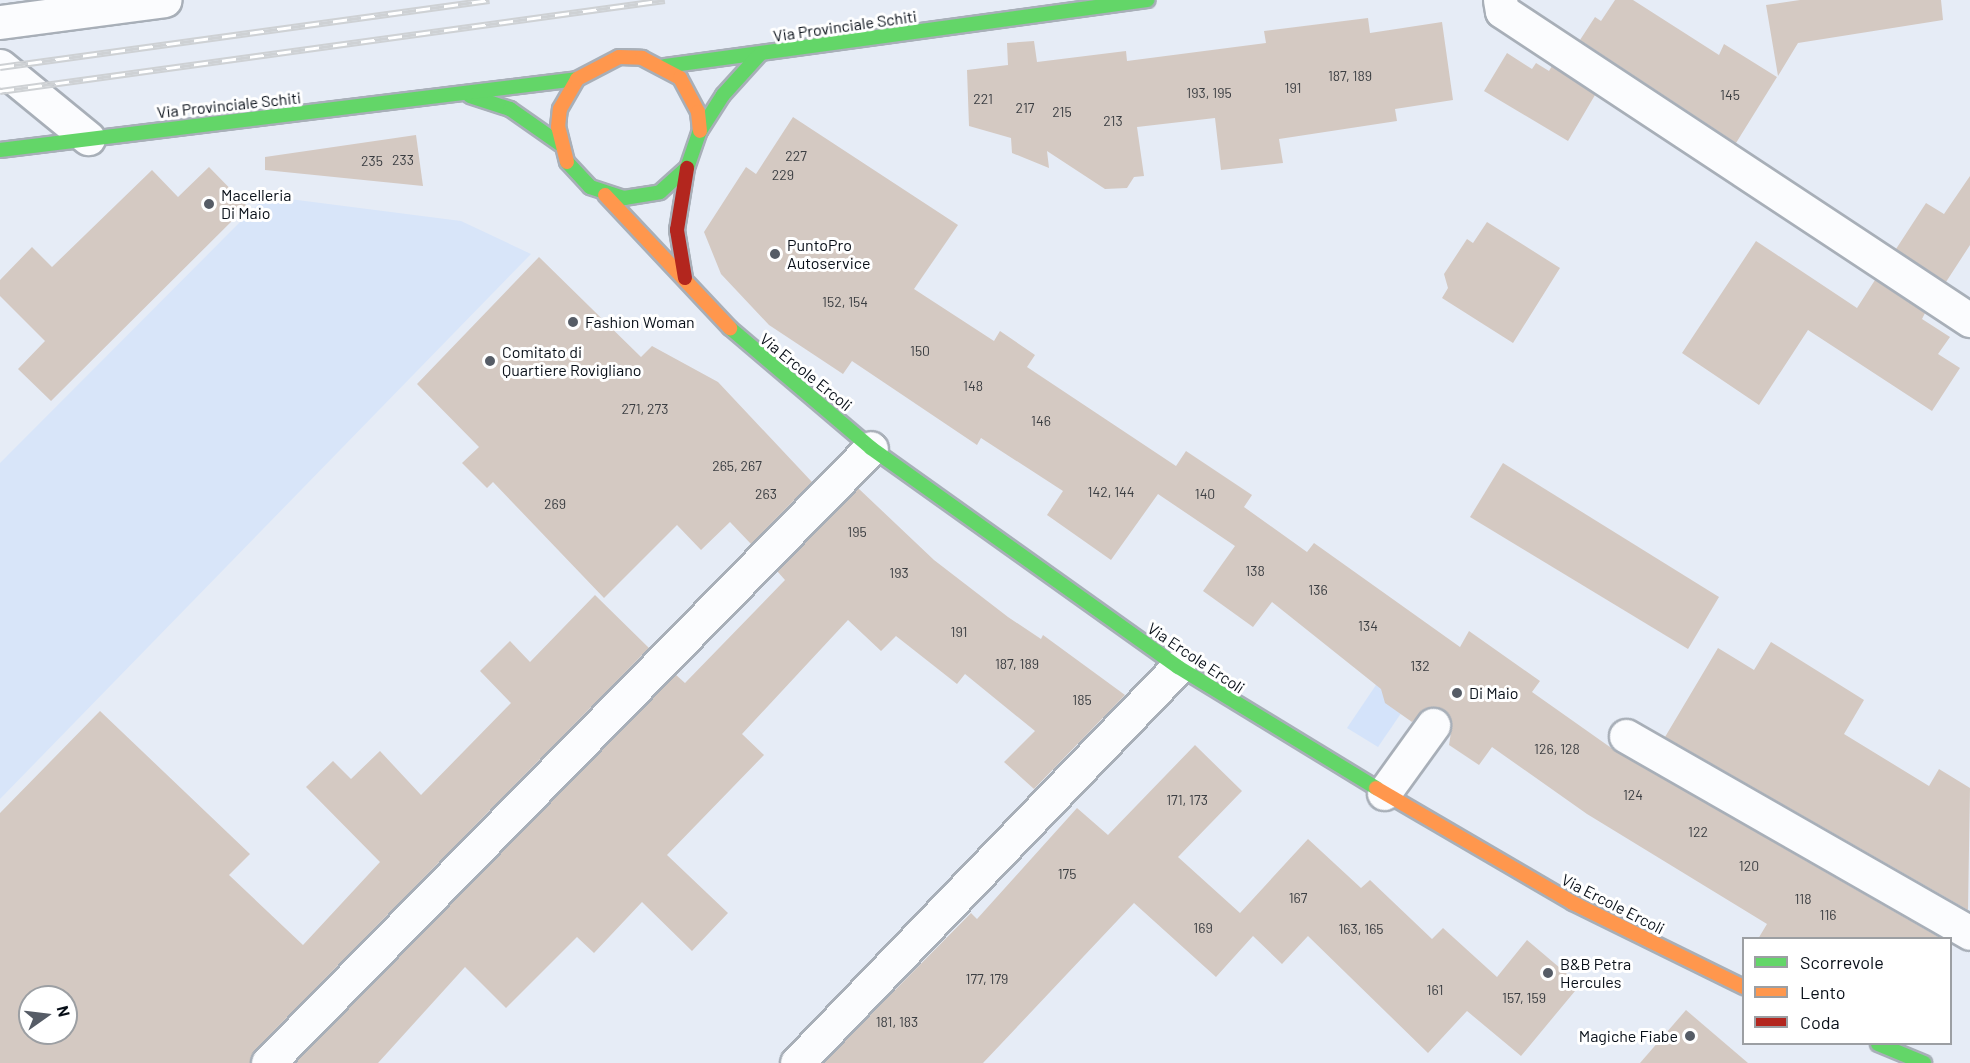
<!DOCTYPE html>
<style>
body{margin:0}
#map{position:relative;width:1970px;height:1063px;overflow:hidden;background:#e6ecf6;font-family:Barlow,sans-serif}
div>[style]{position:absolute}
.built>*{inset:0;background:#d8e5f9}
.green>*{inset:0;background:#d4e3fa}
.building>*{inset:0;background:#d4c9c2}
.roads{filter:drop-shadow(2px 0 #a8afb8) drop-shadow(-2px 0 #a8afb8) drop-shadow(0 2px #a8afb8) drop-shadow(0 -2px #a8afb8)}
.street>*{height:33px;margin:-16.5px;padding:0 16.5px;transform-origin:16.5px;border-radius:16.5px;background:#fbfcfe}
.fast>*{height:14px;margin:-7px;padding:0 7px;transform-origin:7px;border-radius:7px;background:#63d668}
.slow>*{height:14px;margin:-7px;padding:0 7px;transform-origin:7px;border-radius:7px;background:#ff974d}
.jam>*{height:14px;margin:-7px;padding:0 7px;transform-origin:7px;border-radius:7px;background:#b3261e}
.rail>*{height:7px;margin-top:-3.5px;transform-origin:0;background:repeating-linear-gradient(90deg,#fff 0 14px,#ced1d4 0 28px);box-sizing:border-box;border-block:2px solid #ced1d4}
.dots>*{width:16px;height:16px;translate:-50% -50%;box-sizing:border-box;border:3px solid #fff;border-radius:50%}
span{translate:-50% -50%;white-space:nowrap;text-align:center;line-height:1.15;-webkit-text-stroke:6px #fff;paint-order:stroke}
.number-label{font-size:14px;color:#3b3e42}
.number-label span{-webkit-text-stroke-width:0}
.street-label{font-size:16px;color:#080f18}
.poi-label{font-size:16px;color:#080f18}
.left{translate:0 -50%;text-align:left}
.right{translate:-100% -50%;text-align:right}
.legend{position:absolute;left:1742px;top:937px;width:210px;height:108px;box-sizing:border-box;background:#fff;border:2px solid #9c9fa3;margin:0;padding:8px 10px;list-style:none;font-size:18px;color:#080f18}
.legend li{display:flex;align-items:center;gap:12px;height:30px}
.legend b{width:30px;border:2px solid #9c9fa3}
.north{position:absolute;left:18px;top:985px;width:60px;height:60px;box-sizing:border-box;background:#fff;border:2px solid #9c9fa3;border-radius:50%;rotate:76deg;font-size:16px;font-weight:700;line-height:24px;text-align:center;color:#080f18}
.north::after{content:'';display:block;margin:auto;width:21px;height:27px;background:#565c66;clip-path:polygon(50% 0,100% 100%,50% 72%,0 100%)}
</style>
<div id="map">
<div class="built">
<i style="clip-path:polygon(266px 196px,461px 221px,531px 254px,0 799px,0 463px)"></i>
</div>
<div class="green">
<i style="clip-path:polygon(1378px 682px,1406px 706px,1378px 747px,1347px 728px)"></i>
</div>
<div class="building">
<i style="clip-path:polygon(1615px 0,1633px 0,1719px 55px,1724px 44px,1777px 77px,1736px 143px,1580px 40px,1595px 17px,1601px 21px)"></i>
<i style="clip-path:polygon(1800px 0,1941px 0,1943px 20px,1798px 43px,1778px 76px,1766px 5px)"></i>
<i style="clip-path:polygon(1368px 18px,1370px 33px,1442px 22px,1453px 100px,1395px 109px,1397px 121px,1279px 139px,1283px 163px,1221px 170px,1215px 118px,1137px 127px,1144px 176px,1134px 177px,1127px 188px,1105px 189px,1047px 151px,1049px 168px,1012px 153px,1011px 138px,969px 126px,967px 70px,1008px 65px,1007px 43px,1034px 41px,1037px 62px,1126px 51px,1127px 61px,1266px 43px,1264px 31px)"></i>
<i style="clip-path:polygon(1507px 53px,1532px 69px,1536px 63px,1549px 71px,1552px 66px,1595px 95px,1568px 141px,1484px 91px)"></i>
<i style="clip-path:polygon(793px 117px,958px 225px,914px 289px,994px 341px,1000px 331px,1035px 355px,1027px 367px,1176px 466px,1186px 451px,1252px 495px,1244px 507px,1307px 552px,1314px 543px,1460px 647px,1469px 631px,1540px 681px,1532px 692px,1617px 752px,1942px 939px,1758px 939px,1767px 924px,1587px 814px,1492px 747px,1479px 765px,1449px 745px,1452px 726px,1443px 710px,1426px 708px,1412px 722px,1385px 703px,1381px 689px,1272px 602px,1253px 627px,1203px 591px,1235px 546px,1158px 494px,1111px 560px,1047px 515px,1063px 491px,981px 438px,977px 445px,852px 361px,843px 374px,769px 325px,721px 274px,704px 232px,746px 167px,756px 174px)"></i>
<i style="clip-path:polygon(416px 135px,423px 186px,265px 170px,265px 157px)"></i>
<i style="clip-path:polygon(209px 167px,247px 206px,51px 401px,18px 369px,45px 341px,0 296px,0 280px,32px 247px,52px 267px,152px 170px,178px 197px)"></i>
<i style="clip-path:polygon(1970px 176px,1970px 245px,1946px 282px,1896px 249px,1926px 203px,1944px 214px)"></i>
<i style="clip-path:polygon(1487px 222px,1560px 268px,1513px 343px,1442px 298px,1448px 288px,1444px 274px,1467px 239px,1473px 243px)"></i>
<i style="clip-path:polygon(1756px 241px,1857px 308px,1875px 280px,1925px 313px,1922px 319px,1950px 337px,1938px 354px,1960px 368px,1932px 411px,1808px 330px,1759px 405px,1682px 353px)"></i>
<i style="clip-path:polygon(539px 257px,641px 357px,652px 346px,718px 382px,812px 482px,751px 544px,730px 522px,701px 550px,677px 525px,604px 598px,493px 482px,487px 488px,462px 463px,479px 447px,417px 384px)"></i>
<i style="clip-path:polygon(1503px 463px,1719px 597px,1688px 649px,1470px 517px)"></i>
<i style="clip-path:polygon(858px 488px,934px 560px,1008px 617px,1041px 639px,1043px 635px,1125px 695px,1034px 789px,1004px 762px,1035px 731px,965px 674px,957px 684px,896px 636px,881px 651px,848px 620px,742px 734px,764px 755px,667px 855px,728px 913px,692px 951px,642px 902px,594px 953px,577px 937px,506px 1008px,465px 967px,378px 1063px,294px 1063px,675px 674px,685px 683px,785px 580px,777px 571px)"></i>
<i style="clip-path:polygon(evenodd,595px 595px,649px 648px,255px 1050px,250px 1063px,0 1063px,0 813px,100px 711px,250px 854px,229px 875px,303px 945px,380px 862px,306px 787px,333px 761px,351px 779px,380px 751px,421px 795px,511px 703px,480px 671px,510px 641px,530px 662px,595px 595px,30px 997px,66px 997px,66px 1033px,30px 1033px,30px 997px)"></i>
<i style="clip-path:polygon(1771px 642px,1864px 700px,1844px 734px,1929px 786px,1939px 769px,1970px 788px,1968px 910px,1665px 737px,1718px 648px,1754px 670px)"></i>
<i style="clip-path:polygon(1195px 745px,1242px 791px,1178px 857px,1240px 913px,1308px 839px,1361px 888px,1370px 880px,1432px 939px,1443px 928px,1497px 977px,1527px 940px,1580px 985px,1521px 1056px,1467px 1011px,1428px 1053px,1308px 936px,1282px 964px,1253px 936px,1216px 977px,1134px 903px,983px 1063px,823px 1063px,971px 913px,977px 919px,1077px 808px,1108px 835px)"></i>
<i style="clip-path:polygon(1686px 1010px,1748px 1063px,1640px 1063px)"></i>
</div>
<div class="roads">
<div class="street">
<i style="left:1500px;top:0;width:11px;rotate:80deg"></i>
<i style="left:1502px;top:11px;width:561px;rotate:33.44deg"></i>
<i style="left:0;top:22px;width:166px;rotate:-7.6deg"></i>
<i style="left:0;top:66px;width:114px;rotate:39.3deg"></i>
<i style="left:1626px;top:736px;width:396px;rotate:29.8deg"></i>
<i style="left:1384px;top:793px;width:84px;rotate:-54.2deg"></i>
<i style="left:268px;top:1063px;width:861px;rotate:-45.56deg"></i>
<i style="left:797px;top:1063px;width:550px;rotate:-46.11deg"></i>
</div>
<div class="fast">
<i style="left:665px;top:66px;width:487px;rotate:-7.8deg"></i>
<i style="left:470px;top:96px;width:42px;rotate:18deg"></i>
<i style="left:510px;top:109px;width:61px;rotate:35deg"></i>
<i style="left:0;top:150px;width:581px;rotate:-7.01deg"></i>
<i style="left:567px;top:162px;width:34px;rotate:47deg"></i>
<i style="left:590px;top:187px;width:36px;rotate:18deg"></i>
<i style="left:624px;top:198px;width:36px;rotate:-9deg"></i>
<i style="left:660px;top:192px;width:36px;rotate:-42deg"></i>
<i style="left:687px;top:168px;width:39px;rotate:-71deg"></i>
<i style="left:700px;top:131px;width:43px;rotate:-57.4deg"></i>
<i style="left:723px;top:95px;width:55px;rotate:-47.9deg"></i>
<i style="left:730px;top:328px;width:185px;rotate:40.4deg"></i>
<i style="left:871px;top:448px;width:377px;rotate:35.5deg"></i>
<i style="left:1178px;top:667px;width:232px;rotate:31.4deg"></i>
<i style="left:1878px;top:1044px;width:50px;rotate:22.4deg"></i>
</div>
<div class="slow">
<i style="left:567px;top:162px;width:36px;rotate:-104deg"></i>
<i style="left:558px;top:127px;width:18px;rotate:-84deg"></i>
<i style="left:560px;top:109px;width:34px;rotate:-60deg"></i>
<i style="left:577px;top:79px;width:47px;rotate:-27.6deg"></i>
<i style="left:619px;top:57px;width:23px;rotate:2deg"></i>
<i style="left:642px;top:58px;width:43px;rotate:27.8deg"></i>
<i style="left:680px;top:78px;width:38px;rotate:62deg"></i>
<i style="left:698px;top:112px;width:19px;rotate:84deg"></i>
<i style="left:605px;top:195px;width:183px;rotate:46.8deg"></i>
<i style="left:1376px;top:788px;width:228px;rotate:30.3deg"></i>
<i style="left:1573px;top:903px;width:191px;rotate:26.2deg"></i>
</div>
<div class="jam">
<i style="left:685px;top:278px;width:49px;rotate:-99.5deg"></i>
<i style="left:677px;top:230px;width:63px;rotate:-80.8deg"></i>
</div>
</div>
<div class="rail">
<i style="left:0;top:67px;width:494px;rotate:-7.8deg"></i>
<i style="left:0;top:91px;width:671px;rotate:-7.79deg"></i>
</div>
<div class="dots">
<i style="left:209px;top:204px;background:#565c66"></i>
<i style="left:775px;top:254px;background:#565c66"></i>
<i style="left:573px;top:322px;background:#565c66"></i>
<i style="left:490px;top:361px;background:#565c66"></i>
<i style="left:1457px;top:693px;background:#565c66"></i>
<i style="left:1548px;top:973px;background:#565c66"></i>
<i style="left:1690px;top:1036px;background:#565c66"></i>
</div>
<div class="number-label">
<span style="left:1350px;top:76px">187, 189</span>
<span style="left:1293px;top:88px">191</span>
<span style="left:1209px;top:93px">193, 195</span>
<span style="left:1730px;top:95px">145</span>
<span style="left:983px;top:99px">221</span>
<span style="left:1025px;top:108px">217</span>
<span style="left:1062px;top:112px">215</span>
<span style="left:1113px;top:121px">213</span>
<span style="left:796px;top:156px">227</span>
<span style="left:403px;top:160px">233</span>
<span style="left:372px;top:161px">235</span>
<span style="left:783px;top:175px">229</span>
<span style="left:845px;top:302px">152, 154</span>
<span style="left:920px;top:351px">150</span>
<span style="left:973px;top:386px">148</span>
<span style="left:645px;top:409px">271, 273</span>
<span style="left:1041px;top:421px">146</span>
<span style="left:737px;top:466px">265, 267</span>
<span style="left:1111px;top:492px">142, 144</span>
<span style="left:766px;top:494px">263</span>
<span style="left:1205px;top:494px">140</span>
<span style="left:555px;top:504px">269</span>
<span style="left:857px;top:532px">195</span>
<span style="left:1255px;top:571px">138</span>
<span style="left:899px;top:573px">193</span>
<span style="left:1318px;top:590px">136</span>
<span style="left:1368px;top:626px">134</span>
<span style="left:959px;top:632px">191</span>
<span style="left:1017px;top:664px">187, 189</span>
<span style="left:1420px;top:666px">132</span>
<span style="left:1082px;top:700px">185</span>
<span style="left:1557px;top:749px">126, 128</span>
<span style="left:1633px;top:795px">124</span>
<span style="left:1187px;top:800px">171, 173</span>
<span style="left:1698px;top:832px">122</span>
<span style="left:1749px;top:866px">120</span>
<span style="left:1067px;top:874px">175</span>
<span style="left:1298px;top:898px">167</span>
<span style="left:1803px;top:899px">118</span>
<span style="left:1828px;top:915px">116</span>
<span style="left:1203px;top:928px">169</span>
<span style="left:1361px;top:929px">163, 165</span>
<span style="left:987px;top:979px">177, 179</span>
<span style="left:1435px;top:990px">161</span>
<span style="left:1524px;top:998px">157, 159</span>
<span style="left:897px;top:1022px">181, 183</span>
</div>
<div class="street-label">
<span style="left:845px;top:26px;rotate:-8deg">Via Provinciale Schiti</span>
<span style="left:229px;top:105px;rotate:-6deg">Via Provinciale Schiti</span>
<span style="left:806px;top:372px;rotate:39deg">Via Ercole Ercoli</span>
<span style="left:1196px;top:658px;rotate:34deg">Via Ercole Ercoli</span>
<span style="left:1613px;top:904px;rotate:27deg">Via Ercole Ercoli</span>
</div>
<div class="poi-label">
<span class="left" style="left:221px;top:204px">Macelleria<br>Di Maio</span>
<span class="left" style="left:787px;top:254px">PuntoPro<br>Autoservice</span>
<span class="left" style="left:585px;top:322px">Fashion Woman</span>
<span class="left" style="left:502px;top:361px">Comitato di<br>Quartiere Rovigliano</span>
<span class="left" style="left:1469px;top:693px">Di Maio</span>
<span class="left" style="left:1560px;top:973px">B&amp;B Petra<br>Hercules</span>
<span class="right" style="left:1678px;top:1036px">Magiche Fiabe</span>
</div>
<ul class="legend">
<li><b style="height:8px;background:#63d668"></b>Scorrevole</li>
<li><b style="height:8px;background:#ff974d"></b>Lento</li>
<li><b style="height:8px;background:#b3261e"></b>Coda</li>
</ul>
<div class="north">N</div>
</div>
